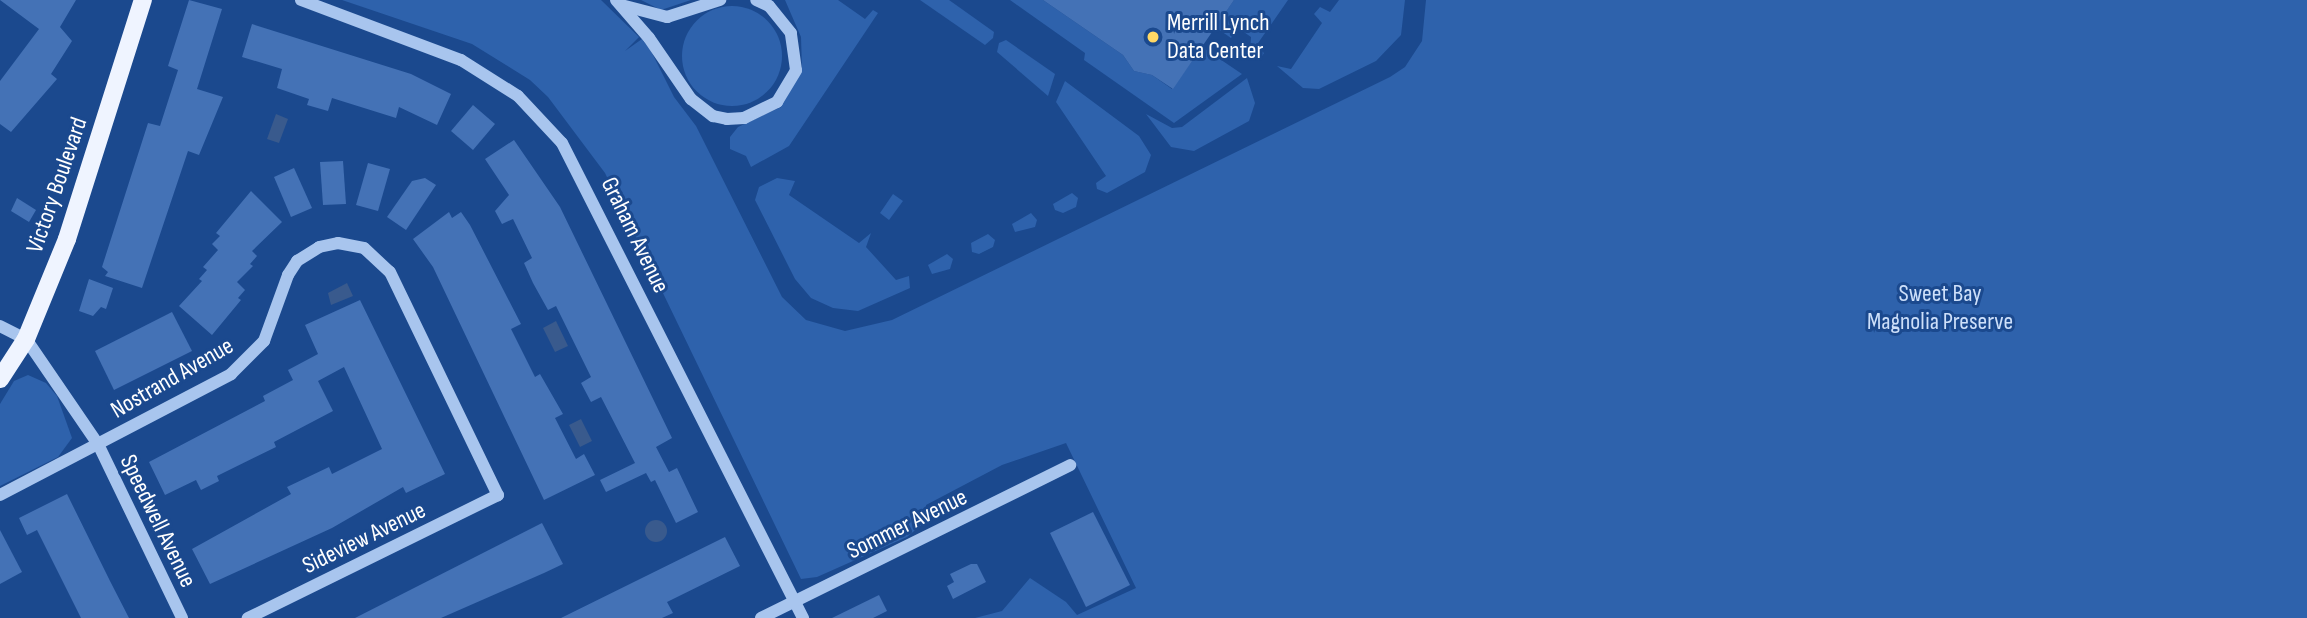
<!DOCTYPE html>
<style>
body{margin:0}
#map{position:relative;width:2307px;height:618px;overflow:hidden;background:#1b498e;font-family:"Sofia Sans Condensed",sans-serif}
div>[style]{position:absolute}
.green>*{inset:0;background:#2e62ac}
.round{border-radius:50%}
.water>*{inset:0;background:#395a8d}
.building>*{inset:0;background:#4472b6}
.minor>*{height:12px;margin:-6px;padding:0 6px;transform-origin:6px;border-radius:6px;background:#a8c5ee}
.major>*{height:18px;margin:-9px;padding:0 9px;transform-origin:9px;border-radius:9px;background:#eff4ff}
.dots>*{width:19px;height:19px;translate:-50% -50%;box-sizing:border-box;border:4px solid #1b498e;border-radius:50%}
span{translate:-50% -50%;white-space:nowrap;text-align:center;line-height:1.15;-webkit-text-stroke:6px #1b498e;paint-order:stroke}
.poi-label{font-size:24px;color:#fff}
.left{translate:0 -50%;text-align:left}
.street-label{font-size:24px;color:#fff}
.park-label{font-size:24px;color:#cee0fa}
</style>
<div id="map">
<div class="green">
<i style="clip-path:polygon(342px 0,601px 0,639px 37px,625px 51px,642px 39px,650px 49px,674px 97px,696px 126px,782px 297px,806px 320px,845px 331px,892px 320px,1390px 77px,1405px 67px,1422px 41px,1426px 0,2307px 0,2307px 618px,975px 618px,1002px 611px,1030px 578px,1066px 602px,1077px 615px,1136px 588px,1066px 443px,1002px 465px,926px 505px,926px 521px,907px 537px,817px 577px,801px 579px,605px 173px,548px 97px,530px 80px,472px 44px)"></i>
<i style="clip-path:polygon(641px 0,691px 0,661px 10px)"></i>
<i style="clip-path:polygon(785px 0,838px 0,865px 19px,873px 10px,878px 13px,789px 146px,751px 167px,746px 156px,730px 149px,730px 137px,738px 127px,781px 107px,802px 70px,801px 37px)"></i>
<i style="clip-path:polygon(920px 0,949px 0,994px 32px,993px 38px,985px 45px)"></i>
<i style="clip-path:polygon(1010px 0,1043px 0,1123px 55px,1134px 71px,1152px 75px,1172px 89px,1202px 47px,1242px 74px,1174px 123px,1084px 60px,1085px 53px)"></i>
<i style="clip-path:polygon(1234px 0,1288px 0,1256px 46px,1264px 53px,1261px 58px,1250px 52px,1251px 37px,1238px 28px,1231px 38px,1215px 27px)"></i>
<i style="clip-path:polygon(1339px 0,1405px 0,1401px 35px,1376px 61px,1319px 89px,1303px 88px,1277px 66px,1291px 69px,1322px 23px,1314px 14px,1320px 7px,1330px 12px)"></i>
<i class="round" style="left:682px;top:6px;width:100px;height:100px"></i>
<i style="clip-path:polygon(1006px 40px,1055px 74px,1048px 96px,997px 52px,999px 43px)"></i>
<i style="clip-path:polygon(1247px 78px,1255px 103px,1249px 121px,1194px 151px,1171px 147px,1146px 114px,1172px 128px,1182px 127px)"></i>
<i style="clip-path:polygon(1065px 81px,1139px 136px,1151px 155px,1145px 172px,1107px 193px,1097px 189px,1096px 183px,1106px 176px,1056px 102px)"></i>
<i style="clip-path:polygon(777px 178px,795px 181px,789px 195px,859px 243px,871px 233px,866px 247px,896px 280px,909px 276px,910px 288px,858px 311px,833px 308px,811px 298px,795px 279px,755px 200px,759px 187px)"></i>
<i style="clip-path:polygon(1072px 193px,1078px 198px,1076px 207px,1063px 213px,1055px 210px,1053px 204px)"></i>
<i style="clip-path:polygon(893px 194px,903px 201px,889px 220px,880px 213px)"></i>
<i style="clip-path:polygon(1031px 213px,1037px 220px,1035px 227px,1015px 232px,1012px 224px)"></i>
<i style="clip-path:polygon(988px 234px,995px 240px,993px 247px,979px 254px,972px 252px,971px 243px)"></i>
<i style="clip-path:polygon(947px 254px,953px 259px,950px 269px,932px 274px,928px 265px)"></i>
<i style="clip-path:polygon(28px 375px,46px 383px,57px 396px,72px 438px,58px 457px,0 486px,0 404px,14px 381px)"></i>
</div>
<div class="water">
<i style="clip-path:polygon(276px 114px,288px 119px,279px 143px,267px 139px)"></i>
<i style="clip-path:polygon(347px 283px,353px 296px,331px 305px,328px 293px)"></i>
<i style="clip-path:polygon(556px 321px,568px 346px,555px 352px,543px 328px)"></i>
<i style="clip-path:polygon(581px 419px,592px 441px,580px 447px,569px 425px)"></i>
<i class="round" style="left:645px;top:520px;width:22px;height:22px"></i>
</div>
<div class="building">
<i style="clip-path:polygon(0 0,76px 0,60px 27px,72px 41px,51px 74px,57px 79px,11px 132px,0 124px,0 81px,39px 29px)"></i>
<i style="clip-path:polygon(189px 0,222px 9px,197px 89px,223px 97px,199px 155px,188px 151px,142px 288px,105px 276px,108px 272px,102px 267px,148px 123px,160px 126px,178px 70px,168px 66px)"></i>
<i style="clip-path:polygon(1043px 0,1234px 0,1173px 89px,1152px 75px,1134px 71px,1123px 55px)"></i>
<i style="clip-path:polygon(252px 24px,411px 74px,451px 94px,437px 125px,399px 107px,396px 118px,332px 98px,328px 111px,307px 105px,309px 99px,277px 88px,282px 69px,242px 57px)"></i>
<i style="clip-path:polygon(473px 105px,495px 124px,473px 150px,451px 131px)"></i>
<i style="clip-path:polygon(514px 140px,560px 207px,672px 438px,656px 447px,669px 472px,677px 468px,698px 512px,676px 523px,655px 480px,651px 482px,646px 473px,606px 492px,600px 480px,635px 463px,601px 397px,591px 402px,581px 383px,591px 377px,556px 306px,548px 310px,533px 283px,524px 263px,532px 258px,513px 219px,502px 224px,495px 211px,509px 195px,485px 159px)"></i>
<i style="clip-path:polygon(343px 161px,346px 204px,323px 205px,320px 162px)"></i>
<i style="clip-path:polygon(368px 163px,390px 169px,378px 211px,356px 205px)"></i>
<i style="clip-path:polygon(294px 168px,312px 208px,291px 217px,274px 177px)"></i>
<i style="clip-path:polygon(425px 178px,436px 185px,406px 230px,387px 217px,412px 181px)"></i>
<i style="clip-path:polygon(251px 191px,282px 222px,252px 251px,257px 256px,250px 264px,253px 266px,237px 282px,245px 290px,238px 298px,241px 300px,212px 335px,179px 306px,202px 281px,199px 279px,207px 270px,203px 267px,218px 250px,212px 244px,220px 236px,216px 233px)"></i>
<i style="clip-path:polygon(17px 198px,36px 210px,29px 222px,11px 211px)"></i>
<i style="clip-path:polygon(449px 212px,452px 218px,461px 212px,470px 225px,521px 324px,511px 329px,535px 377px,540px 374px,563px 414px,555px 418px,576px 459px,584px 454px,595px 475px,544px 500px,433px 267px,413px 239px)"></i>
<i style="clip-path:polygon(89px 279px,113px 288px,106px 309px,101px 307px,93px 316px,79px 311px)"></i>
<i style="clip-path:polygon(360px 300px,445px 474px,406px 493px,403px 487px,332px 528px,210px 584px,192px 549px,291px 494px,287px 487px,329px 467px,332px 474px,382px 449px,344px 367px,318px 381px,333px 411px,274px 442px,276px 447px,217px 476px,219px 481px,201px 490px,196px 480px,165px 495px,149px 462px,265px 401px,263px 396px,293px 380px,288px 370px,318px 354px,305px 325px)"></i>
<i style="clip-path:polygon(172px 312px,192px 351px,114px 390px,95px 351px)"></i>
<i style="clip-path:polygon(67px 494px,110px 581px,129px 618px,81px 618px,37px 530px,27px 535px,19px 518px)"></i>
<i style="clip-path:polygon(1093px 512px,1130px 585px,1086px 607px,1050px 533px)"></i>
<i style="clip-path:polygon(542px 523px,563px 564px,544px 573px,441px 618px,355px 618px)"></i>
<i style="clip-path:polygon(0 530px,22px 572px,0 584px)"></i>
<i style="clip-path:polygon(725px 537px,740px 566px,667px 602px,673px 613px,662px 618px,561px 618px)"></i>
<i style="clip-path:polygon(971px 564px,977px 564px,986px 582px,953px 599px,947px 586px,954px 582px,950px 574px)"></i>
<i style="clip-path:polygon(879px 595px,887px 611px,873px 618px,832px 618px)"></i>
</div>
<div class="minor">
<i style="left:301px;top:0;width:171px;rotate:20.6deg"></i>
<i style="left:461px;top:60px;width:67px;rotate:32.3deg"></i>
<i style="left:518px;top:96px;width:64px;rotate:46.9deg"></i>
<i style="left:562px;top:143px;width:533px;rotate:63.1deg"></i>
<i style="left:616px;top:0;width:50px;rotate:49deg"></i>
<i style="left:649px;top:38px;width:74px;rotate:55.5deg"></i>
<i style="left:691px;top:99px;width:28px;rotate:38deg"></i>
<i style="left:713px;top:116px;width:14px;rotate:12deg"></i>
<i style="left:727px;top:119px;width:17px;rotate:-3deg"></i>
<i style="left:744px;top:118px;width:37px;rotate:-26deg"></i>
<i style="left:777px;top:102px;width:37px;rotate:-59deg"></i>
<i style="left:796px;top:70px;width:37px;rotate:-98deg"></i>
<i style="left:791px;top:33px;width:35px;rotate:-129deg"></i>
<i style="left:769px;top:6px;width:14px;rotate:-155deg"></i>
<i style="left:621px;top:5px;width:48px;rotate:14.6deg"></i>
<i style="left:667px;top:17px;width:56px;rotate:-17.8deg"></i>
<i style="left:0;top:326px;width:29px;rotate:27deg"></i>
<i style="left:26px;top:339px;width:127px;rotate:55.6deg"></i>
<i style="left:98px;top:444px;width:193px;rotate:64.2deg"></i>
<i style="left:0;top:495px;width:261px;rotate:-27.6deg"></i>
<i style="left:231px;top:374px;width:47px;rotate:-45deg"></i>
<i style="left:264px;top:341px;width:70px;rotate:-70deg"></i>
<i style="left:288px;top:275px;width:17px;rotate:-57deg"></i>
<i style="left:297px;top:261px;width:26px;rotate:-32deg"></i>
<i style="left:319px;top:247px;width:19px;rotate:-12deg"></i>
<i style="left:338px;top:243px;width:26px;rotate:11deg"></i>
<i style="left:364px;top:248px;width:35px;rotate:43deg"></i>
<i style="left:390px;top:272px;width:248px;rotate:64.2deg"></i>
<i style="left:498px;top:495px;width:279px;rotate:153.8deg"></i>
<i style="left:761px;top:618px;width:345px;rotate:-26.3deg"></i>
</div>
<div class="major">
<i style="left:0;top:379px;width:48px;rotate:-57deg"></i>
<i style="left:26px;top:339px;width:108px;rotate:-67.7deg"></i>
<i style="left:67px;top:239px;width:251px;rotate:-72.4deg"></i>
</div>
<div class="dots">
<i style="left:1153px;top:37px;background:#ffd865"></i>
</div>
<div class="poi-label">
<span class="left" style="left:1167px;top:37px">Merrill Lynch<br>Data Center</span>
</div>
<div class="street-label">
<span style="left:57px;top:185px;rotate:-71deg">Victory Boulevard</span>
<span style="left:635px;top:235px;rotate:64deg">Graham Avenue</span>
<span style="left:172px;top:378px;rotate:-30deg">Nostrand Avenue</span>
<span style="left:158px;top:521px;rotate:64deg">Speedwell Avenue</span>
<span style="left:907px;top:524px;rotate:-26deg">Sommer Avenue</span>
<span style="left:364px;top:538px;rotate:-26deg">Sideview Avenue</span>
</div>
<div class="park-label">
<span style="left:1940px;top:308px">Sweet Bay<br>Magnolia Preserve</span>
</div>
</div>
